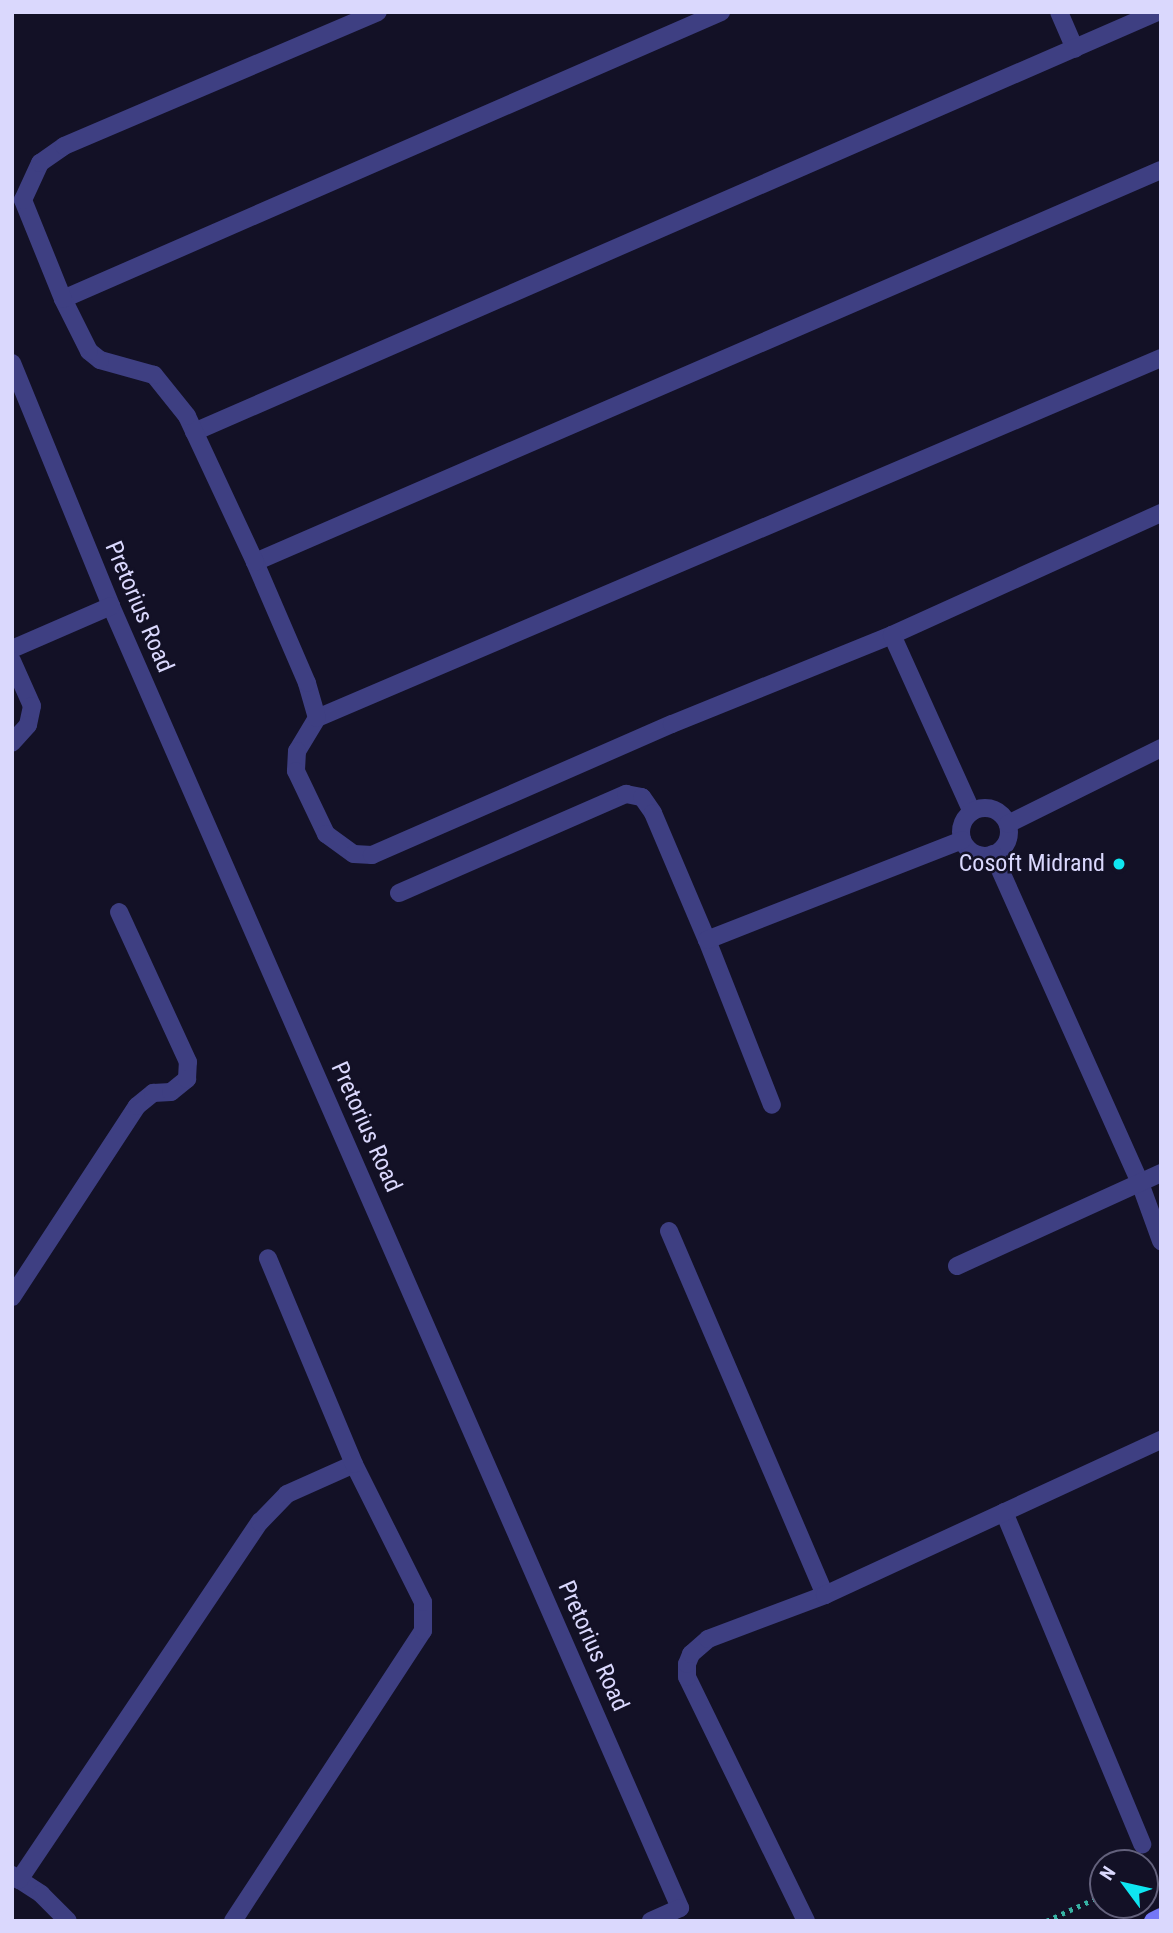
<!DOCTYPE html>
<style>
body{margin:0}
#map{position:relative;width:1173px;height:1933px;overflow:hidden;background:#131126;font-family:"Roboto Condensed",sans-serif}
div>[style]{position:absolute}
.path>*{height:4.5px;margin-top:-2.25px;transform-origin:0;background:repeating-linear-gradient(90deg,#37b2a4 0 3.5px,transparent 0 8.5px)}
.street>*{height:18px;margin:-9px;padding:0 9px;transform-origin:9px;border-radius:9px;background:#3e3f82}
.street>.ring{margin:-9px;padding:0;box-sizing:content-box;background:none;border:18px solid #3e3f82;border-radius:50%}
.secondary>*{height:18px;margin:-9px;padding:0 9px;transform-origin:9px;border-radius:9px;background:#7477f7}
.dots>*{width:19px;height:19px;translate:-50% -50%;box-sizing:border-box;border:4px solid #131126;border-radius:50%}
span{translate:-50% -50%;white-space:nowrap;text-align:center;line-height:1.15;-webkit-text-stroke:5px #131126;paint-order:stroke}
.street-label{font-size:24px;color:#dad8fd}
.poi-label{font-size:24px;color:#dad8fd}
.right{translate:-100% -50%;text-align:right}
.frame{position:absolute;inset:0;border:14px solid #dad8fd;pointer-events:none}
.north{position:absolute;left:1089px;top:1849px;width:70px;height:70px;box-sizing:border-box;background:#131126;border:2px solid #63617c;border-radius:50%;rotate:303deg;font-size:19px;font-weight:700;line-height:28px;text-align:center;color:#dad8fd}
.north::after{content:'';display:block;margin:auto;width:24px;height:32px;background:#0fe6f1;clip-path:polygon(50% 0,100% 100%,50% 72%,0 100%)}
</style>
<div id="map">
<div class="path">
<i style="left:1145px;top:1878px;width:17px;rotate:-24deg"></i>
<i style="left:1046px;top:1921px;width:63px;rotate:-24.5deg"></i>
</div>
<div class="street">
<i style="left:1059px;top:12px;width:40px;rotate:66.6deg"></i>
<i style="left:63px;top:299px;width:718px;rotate:-23.57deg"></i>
<i style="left:1161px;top:358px;width:918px;rotate:156.9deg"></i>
<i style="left:317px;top:718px;width:39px;rotate:121deg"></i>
<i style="left:297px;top:751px;width:20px;rotate:93deg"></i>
<i style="left:296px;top:771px;width:70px;rotate:64.5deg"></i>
<i style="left:326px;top:834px;width:34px;rotate:36deg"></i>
<i style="left:354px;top:854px;width:18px;rotate:3deg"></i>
<i style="left:372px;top:855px;width:327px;rotate:-23.6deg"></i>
<i style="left:672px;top:724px;width:237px;rotate:-22deg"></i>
<i style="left:892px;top:635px;width:295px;rotate:-24.4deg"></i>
<i style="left:12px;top:363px;width:262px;rotate:67.8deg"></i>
<i style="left:111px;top:606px;width:1421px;rotate:66.39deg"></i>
<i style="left:680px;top:1908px;width:32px;rotate:156deg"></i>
<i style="left:194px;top:432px;width:1051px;rotate:-23.56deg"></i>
<i style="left:255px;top:562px;width:987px;rotate:-23.4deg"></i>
<i style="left:892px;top:635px;width:194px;rotate:65.7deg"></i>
<i style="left:12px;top:649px;width:108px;rotate:-23.5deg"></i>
<i style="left:12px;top:661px;width:49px;rotate:66deg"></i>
<i style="left:32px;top:706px;width:19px;rotate:102deg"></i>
<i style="left:28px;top:725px;width:24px;rotate:132deg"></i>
<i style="left:317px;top:718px;width:36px;rotate:-106deg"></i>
<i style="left:307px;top:683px;width:132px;rotate:-113.3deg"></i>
<i style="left:255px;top:562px;width:161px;rotate:-115deg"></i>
<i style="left:187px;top:416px;width:53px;rotate:-128.8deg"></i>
<i style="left:154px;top:375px;width:56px;rotate:-164.5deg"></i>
<i style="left:100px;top:360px;width:14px;rotate:-141deg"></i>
<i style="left:89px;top:351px;width:58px;rotate:-116.6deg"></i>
<i style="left:63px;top:299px;width:107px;rotate:-112deg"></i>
<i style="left:23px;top:200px;width:41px;rotate:-65.3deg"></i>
<i style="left:40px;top:163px;width:29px;rotate:-35deg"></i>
<i style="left:64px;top:146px;width:341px;rotate:-23.1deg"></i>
<i class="ring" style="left:961px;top:808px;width:30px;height:30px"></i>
<i style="left:1008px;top:824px;width:171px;rotate:-26.4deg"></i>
<i style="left:993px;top:854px;width:360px;rotate:65.9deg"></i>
<i style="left:1140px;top:1183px;width:62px;rotate:70.1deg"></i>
<i style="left:399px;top:893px;width:248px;rotate:-23.6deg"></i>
<i style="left:626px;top:794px;width:16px;rotate:11deg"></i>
<i style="left:642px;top:797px;width:19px;rotate:55deg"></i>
<i style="left:653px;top:813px;width:138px;rotate:67deg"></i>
<i style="left:707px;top:940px;width:177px;rotate:68.5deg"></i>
<i style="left:707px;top:940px;width:274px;rotate:-21.4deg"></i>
<i style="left:669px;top:1231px;width:396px;rotate:66.8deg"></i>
<i style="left:957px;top:1266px;width:224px;rotate:-24.5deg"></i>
<i style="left:12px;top:1297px;width:228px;rotate:-56.8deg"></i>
<i style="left:137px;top:1106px;width:21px;rotate:-39deg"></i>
<i style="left:153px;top:1093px;width:18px;rotate:-3deg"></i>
<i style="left:171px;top:1092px;width:21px;rotate:-39deg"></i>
<i style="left:187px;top:1079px;width:17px;rotate:-87deg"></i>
<i style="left:188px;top:1062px;width:165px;rotate:-114.7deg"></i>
<i style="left:1004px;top:1512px;width:360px;rotate:67.4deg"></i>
<i style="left:12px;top:1875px;width:35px;rotate:33deg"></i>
<i style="left:41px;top:1894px;width:38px;rotate:45deg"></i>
<i style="left:19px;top:1880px;width:432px;rotate:-56.1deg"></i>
<i style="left:260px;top:1522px;width:39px;rotate:-46deg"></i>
<i style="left:287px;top:1494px;width:73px;rotate:-24.1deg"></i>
<i style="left:233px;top:1921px;width:347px;rotate:-56.8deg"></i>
<i style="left:423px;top:1631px;width:29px;rotate:-90deg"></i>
<i style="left:423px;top:1602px;width:154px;rotate:-116.6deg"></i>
<i style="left:354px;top:1464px;width:223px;rotate:-112.7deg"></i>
<i style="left:806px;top:1921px;width:271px;rotate:-116deg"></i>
<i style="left:687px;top:1677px;width:13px;rotate:-90deg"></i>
<i style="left:687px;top:1664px;width:11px;rotate:-68deg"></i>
<i style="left:691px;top:1654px;width:23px;rotate:-41deg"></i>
<i style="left:708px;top:1639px;width:125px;rotate:-20.6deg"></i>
<i style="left:825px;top:1595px;width:370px;rotate:-24.8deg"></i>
</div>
<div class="secondary">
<i style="left:1153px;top:1921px;width:9px;rotate:-27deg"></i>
</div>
<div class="dots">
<i style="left:1119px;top:864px;background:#0fe6f1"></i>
</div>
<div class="street-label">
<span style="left:139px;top:607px;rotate:67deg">Pretorius Road</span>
<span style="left:366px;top:1127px;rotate:66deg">Pretorius Road</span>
<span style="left:593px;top:1646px;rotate:66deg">Pretorius Road</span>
</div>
<div class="poi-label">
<span class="right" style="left:1105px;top:864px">Cosoft Midrand</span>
</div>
<div class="frame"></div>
<div class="north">N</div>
</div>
